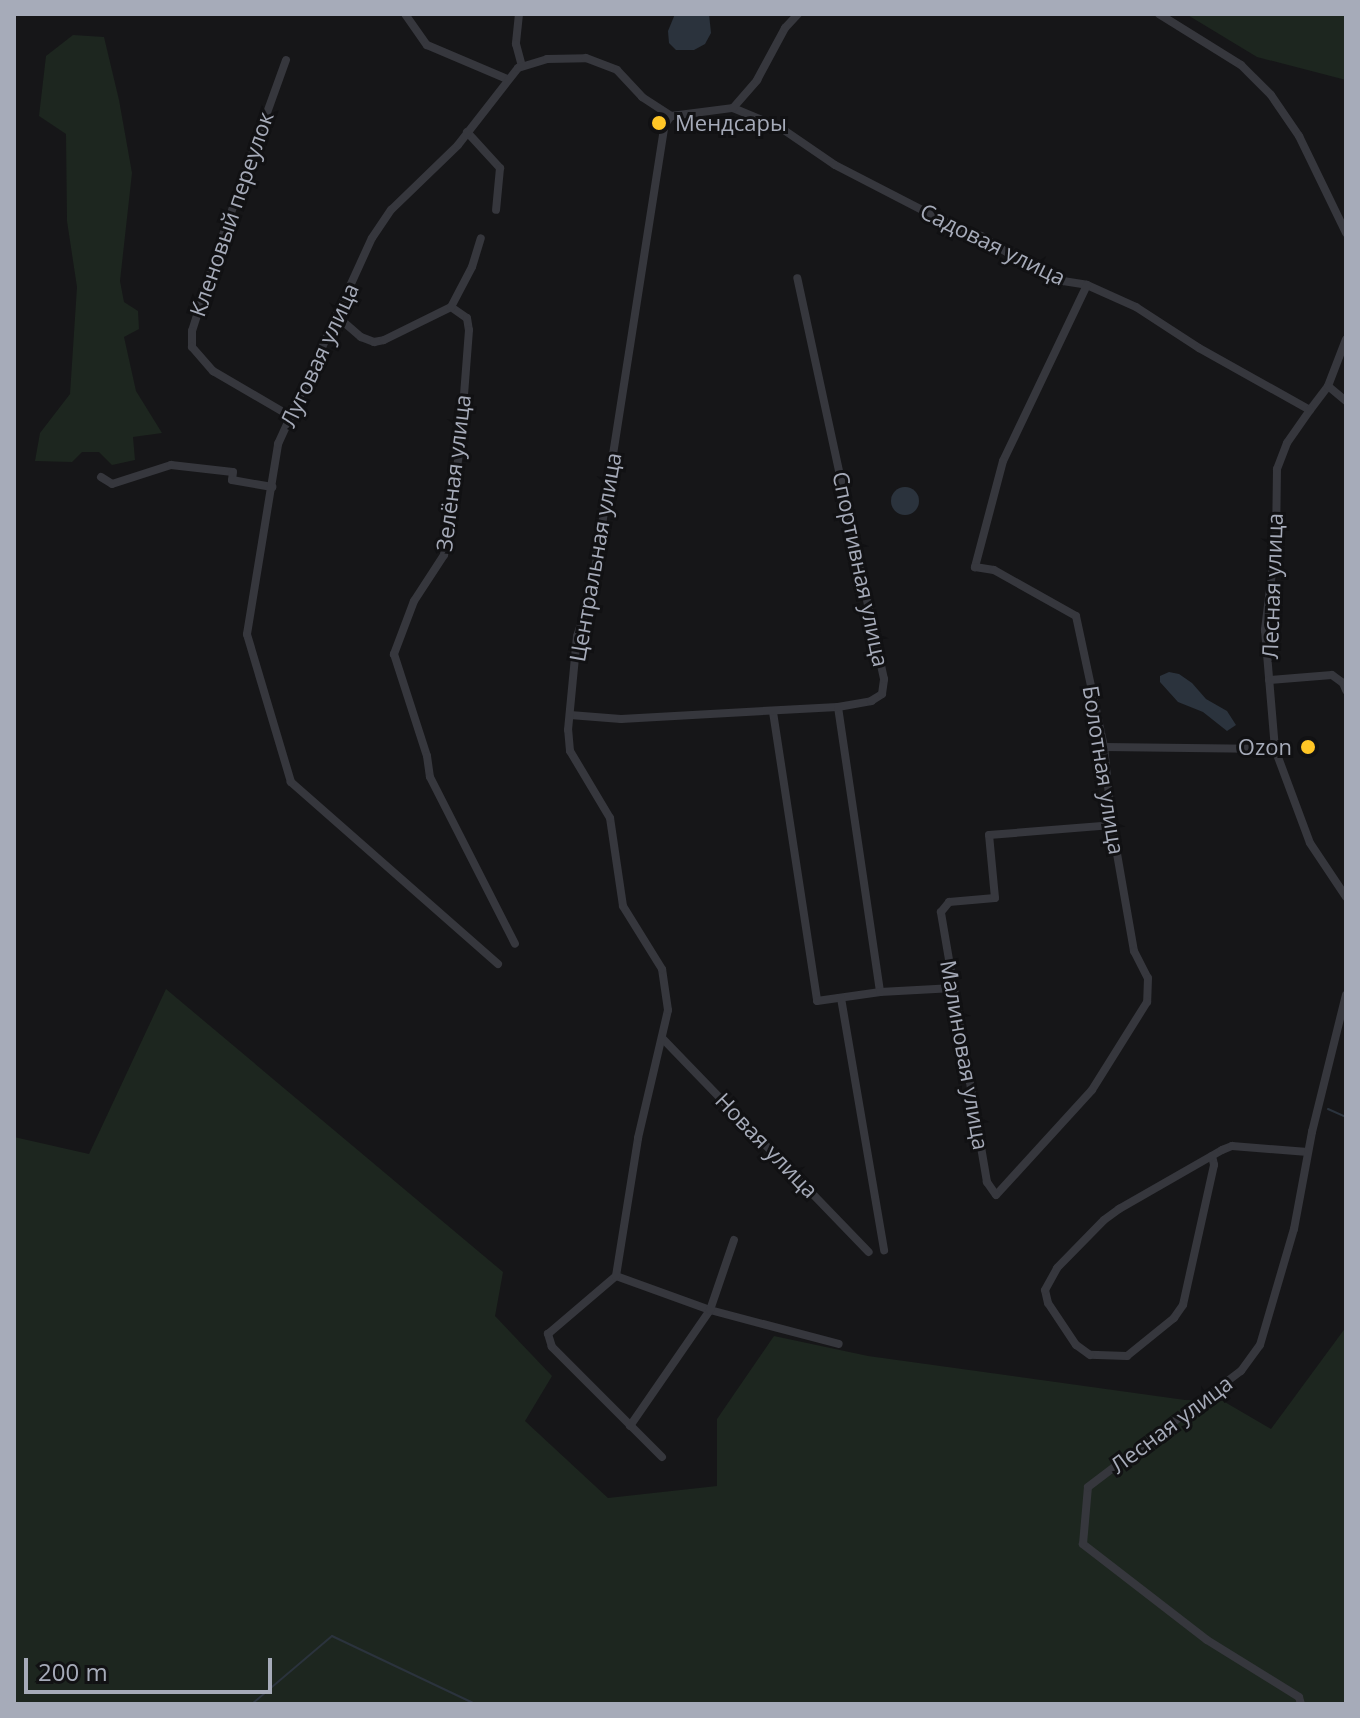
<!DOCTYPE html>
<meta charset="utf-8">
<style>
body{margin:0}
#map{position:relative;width:1360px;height:1718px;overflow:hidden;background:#161618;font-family:"Open Sans",sans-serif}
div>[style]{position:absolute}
.green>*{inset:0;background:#1d261f}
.water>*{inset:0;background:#2b333d}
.round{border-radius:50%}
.stream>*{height:2px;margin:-1px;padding:0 1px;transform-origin:1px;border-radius:1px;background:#2b333d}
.street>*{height:8px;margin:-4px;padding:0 4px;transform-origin:4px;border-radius:4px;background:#36373d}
.dots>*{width:22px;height:22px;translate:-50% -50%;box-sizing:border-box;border:4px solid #111113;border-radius:50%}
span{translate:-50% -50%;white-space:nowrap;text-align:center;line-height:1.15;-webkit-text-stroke:6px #111113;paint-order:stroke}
.poi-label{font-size:22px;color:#a6abb9}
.left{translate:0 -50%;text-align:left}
.right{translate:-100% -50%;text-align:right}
.street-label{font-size:22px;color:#a6abb9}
.frame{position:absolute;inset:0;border:16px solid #a6abb9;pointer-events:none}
.scale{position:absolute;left:24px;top:1658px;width:248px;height:36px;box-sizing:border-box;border:4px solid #a6abb9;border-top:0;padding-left:10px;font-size:24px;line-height:28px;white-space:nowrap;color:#a6abb9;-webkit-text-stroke:6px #111113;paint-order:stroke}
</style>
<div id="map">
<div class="green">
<i style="clip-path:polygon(1186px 14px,1346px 14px,1346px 80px,1257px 57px)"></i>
<i style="clip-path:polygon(73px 35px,104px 37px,119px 100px,132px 173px,120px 281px,124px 302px,138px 311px,139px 329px,124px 337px,136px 391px,162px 433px,133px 437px,135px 460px,112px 465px,99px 452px,82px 452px,72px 462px,35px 461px,40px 433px,70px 394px,77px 287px,67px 221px,66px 134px,39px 116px,46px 56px)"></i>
<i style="clip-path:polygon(166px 989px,503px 1272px,495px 1316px,552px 1376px,525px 1421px,608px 1498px,717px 1486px,717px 1419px,774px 1336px,868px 1356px,1185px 1400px,1223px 1401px,1271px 1429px,1346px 1327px,1346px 1704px,14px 1704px,14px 1137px,89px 1154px)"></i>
</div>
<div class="water">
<i style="clip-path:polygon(675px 14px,709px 14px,711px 33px,705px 44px,694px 50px,676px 50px,669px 43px,668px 31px)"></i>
<i class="round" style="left:891px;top:487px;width:28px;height:28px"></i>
<i style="clip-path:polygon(1169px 672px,1179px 674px,1192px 683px,1206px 699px,1227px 711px,1236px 725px,1227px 731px,1203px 712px,1178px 702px,1160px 682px,1160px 676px)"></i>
</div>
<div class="stream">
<i style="left:1328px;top:1109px;width:20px;rotate:24deg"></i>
<i style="left:252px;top:1704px;width:105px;rotate:-40.4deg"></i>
<i style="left:332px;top:1636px;width:158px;rotate:25.4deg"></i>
</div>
<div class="street">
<i style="left:405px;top:14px;width:38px;rotate:55deg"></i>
<i style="left:427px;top:45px;width:87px;rotate:23deg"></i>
<i style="left:519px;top:14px;width:30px;rotate:96deg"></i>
<i style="left:516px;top:44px;width:23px;rotate:75deg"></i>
<i style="left:1159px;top:14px;width:97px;rotate:31.9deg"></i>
<i style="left:1241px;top:65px;width:42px;rotate:45deg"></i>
<i style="left:1271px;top:95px;width:50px;rotate:55.7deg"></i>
<i style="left:1299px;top:136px;width:108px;rotate:64.1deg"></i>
<i style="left:286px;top:60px;width:198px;rotate:109.8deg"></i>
<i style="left:219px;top:246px;width:89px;rotate:107.6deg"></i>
<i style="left:192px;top:331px;width:16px;rotate:90deg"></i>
<i style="left:192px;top:347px;width:32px;rotate:49deg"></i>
<i style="left:213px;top:371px;width:89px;rotate:30.3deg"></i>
<i style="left:733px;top:108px;width:52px;rotate:22.6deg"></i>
<i style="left:781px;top:128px;width:65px;rotate:34.4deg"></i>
<i style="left:835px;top:165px;width:137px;rotate:27.3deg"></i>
<i style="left:957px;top:228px;width:25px;rotate:18deg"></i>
<i style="left:981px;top:236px;width:58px;rotate:32.3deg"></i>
<i style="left:1030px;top:267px;width:36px;rotate:23deg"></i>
<i style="left:1063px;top:281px;width:24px;rotate:9deg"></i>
<i style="left:1087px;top:285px;width:54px;rotate:24.2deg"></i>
<i style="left:1136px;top:307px;width:75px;rotate:33.1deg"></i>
<i style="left:1199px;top:348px;width:127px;rotate:29.2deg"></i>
<i style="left:1310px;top:410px;width:30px;rotate:-53deg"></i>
<i style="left:1328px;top:386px;width:50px;rotate:-69deg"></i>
<i style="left:467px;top:132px;width:49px;rotate:47.5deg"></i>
<i style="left:500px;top:168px;width:42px;rotate:95.4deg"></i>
<i style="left:1087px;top:285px;width:195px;rotate:115.5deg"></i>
<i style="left:1003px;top:461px;width:110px;rotate:104.8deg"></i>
<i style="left:975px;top:567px;width:19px;rotate:9deg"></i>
<i style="left:994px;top:570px;width:94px;rotate:29.3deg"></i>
<i style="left:1076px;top:616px;width:134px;rotate:77.9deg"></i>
<i style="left:1104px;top:747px;width:78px;rotate:84.1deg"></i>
<i style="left:1112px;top:825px;width:128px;rotate:80.1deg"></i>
<i style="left:1134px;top:951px;width:30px;rotate:63deg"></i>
<i style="left:1148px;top:978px;width:24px;rotate:92deg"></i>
<i style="left:1147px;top:1002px;width:104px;rotate:122deg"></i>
<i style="left:1092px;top:1090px;width:142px;rotate:132.4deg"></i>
<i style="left:996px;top:1195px;width:16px;rotate:-125deg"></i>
<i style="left:987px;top:1182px;width:274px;rotate:-99.7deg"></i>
<i style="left:941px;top:912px;width:13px;rotate:-51deg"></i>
<i style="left:949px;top:902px;width:46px;rotate:-5deg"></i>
<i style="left:995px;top:898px;width:63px;rotate:-95.4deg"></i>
<i style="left:989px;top:835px;width:123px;rotate:-4.6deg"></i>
<i style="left:451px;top:307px;width:19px;rotate:35deg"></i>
<i style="left:467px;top:318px;width:12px;rotate:81deg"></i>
<i style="left:469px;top:330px;width:117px;rotate:94.4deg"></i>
<i style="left:460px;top:447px;width:109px;rotate:98.4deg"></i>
<i style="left:444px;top:555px;width:55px;rotate:123.1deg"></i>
<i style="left:414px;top:601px;width:57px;rotate:110.7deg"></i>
<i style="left:394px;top:654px;width:107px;rotate:72.1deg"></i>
<i style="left:427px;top:756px;width:21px;rotate:82deg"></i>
<i style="left:430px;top:777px;width:187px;rotate:63deg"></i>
<i style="left:339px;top:318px;width:29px;rotate:41deg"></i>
<i style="left:361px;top:337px;width:14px;rotate:21deg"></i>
<i style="left:374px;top:342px;width:10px;rotate:-11deg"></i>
<i style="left:384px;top:340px;width:75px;rotate:-26.2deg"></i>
<i style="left:451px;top:307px;width:45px;rotate:-62.3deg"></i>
<i style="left:472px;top:267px;width:30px;rotate:-73deg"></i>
<i style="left:1328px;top:386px;width:23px;rotate:40deg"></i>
<i style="left:1310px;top:410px;width:40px;rotate:124.9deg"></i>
<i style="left:1287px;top:443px;width:28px;rotate:111deg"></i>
<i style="left:1277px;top:469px;width:71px;rotate:90.8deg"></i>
<i style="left:1276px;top:540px;width:91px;rotate:97deg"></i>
<i style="left:1265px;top:630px;width:119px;rotate:85.2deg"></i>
<i style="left:1275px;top:749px;width:100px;rotate:69.6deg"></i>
<i style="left:1310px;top:843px;width:65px;rotate:56.3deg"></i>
<i style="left:101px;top:477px;width:13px;rotate:32deg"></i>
<i style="left:112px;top:484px;width:62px;rotate:-17.9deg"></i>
<i style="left:171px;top:465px;width:62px;rotate:6.4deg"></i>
<i style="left:233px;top:472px;width:8px;rotate:97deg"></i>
<i style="left:232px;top:480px;width:41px;rotate:9.9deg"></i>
<i style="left:1269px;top:680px;width:63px;rotate:-4.5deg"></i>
<i style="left:1332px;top:675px;width:14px;rotate:36deg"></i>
<i style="left:1343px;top:683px;width:8px;rotate:67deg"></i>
<i style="left:838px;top:707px;width:288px;rotate:81.6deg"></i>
<i style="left:773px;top:712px;width:292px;rotate:81.3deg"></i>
<i style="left:817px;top:1001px;width:64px;rotate:-8.1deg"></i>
<i style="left:880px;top:992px;width:74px;rotate:-3.1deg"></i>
<i style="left:570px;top:715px;width:51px;rotate:4.5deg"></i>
<i style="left:621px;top:719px;width:217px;rotate:-3.2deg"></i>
<i style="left:838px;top:707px;width:34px;rotate:-10deg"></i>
<i style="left:871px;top:701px;width:13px;rotate:-32deg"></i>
<i style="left:882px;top:694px;width:15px;rotate:-82deg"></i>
<i style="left:884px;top:679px;width:410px;rotate:-102.2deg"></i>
<i style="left:1104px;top:747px;width:171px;rotate:0.7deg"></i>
<i style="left:498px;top:964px;width:276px;rotate:-138.7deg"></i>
<i style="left:291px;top:782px;width:154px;rotate:-106.6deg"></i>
<i style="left:247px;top:634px;width:193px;rotate:-80.7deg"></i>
<i style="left:278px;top:444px;width:226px;rotate:-65.5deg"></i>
<i style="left:372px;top:238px;width:34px;rotate:-56deg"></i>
<i style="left:391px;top:210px;width:93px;rotate:-44.1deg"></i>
<i style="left:458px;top:145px;width:98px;rotate:-52.1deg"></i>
<i style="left:518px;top:68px;width:30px;rotate:-17deg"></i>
<i style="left:547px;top:59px;width:39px;rotate:-1deg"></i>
<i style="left:586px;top:58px;width:33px;rotate:21deg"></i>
<i style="left:617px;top:70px;width:37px;rotate:47deg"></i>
<i style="left:642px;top:97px;width:35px;rotate:33deg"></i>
<i style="left:671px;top:116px;width:63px;rotate:-7.4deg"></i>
<i style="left:733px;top:108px;width:37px;rotate:-49deg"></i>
<i style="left:757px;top:80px;width:59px;rotate:-61.7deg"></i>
<i style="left:785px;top:28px;width:19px;rotate:-47deg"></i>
<i style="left:841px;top:998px;width:256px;rotate:80.3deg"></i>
<i style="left:663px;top:1039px;width:296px;rotate:46deg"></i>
<i style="left:1212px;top:1156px;width:9px;rotate:77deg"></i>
<i style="left:1214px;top:1165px;width:143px;rotate:102.5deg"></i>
<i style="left:1183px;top:1305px;width:16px;rotate:125deg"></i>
<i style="left:1174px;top:1318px;width:60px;rotate:141deg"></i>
<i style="left:1127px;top:1356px;width:37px;rotate:-178deg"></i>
<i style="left:1090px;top:1355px;width:17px;rotate:-144deg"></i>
<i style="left:1076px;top:1345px;width:50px;rotate:-123.7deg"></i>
<i style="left:1048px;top:1303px;width:13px;rotate:-103deg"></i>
<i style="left:1045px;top:1290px;width:25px;rotate:-61deg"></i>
<i style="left:1057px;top:1268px;width:67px;rotate:-45.6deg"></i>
<i style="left:1104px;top:1220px;width:19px;rotate:-36deg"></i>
<i style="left:1119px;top:1209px;width:119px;rotate:-29.8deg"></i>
<i style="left:1222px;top:1150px;width:11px;rotate:-22deg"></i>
<i style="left:1232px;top:1146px;width:76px;rotate:4.5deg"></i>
<i style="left:616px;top:1276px;width:100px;rotate:19.9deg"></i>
<i style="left:710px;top:1310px;width:133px;rotate:14.8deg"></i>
<i style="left:630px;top:1426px;width:141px;rotate:-55.4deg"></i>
<i style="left:710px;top:1310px;width:74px;rotate:-71.1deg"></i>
<i style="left:662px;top:1457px;width:156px;rotate:-135deg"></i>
<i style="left:552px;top:1347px;width:14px;rotate:-107deg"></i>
<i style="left:548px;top:1334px;width:89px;rotate:-40.5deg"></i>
<i style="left:616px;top:1276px;width:140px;rotate:-80.9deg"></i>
<i style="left:638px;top:1138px;width:131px;rotate:-76.8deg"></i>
<i style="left:668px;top:1010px;width:41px;rotate:-98.3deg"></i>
<i style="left:662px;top:969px;width:74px;rotate:-121.8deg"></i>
<i style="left:623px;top:906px;width:89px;rotate:-98.4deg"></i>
<i style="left:610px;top:818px;width:78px;rotate:-120.8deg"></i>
<i style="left:570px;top:751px;width:21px;rotate:-95deg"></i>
<i style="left:568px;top:730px;width:94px;rotate:-84.5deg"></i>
<i style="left:577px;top:636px;width:43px;rotate:-71.1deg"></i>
<i style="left:591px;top:595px;width:477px;rotate:-81.1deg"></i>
<i style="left:665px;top:124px;width:10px;rotate:-53deg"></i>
<i style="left:1301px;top:1704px;width:7px;rotate:-106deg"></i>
<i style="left:1299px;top:1697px;width:108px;rotate:-148.2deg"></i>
<i style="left:1207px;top:1640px;width:157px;rotate:-142.3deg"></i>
<i style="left:1083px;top:1544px;width:57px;rotate:-85deg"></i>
<i style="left:1088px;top:1487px;width:192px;rotate:-37.2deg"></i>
<i style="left:1241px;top:1371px;width:32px;rotate:-54deg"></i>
<i style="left:1260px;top:1345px;width:121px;rotate:-73.7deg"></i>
<i style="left:1294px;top:1229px;width:99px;rotate:-79.5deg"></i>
<i style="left:1312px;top:1132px;width:141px;rotate:-76.1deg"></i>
</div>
<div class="dots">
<i style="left:659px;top:123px;background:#ffc626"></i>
<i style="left:1308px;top:747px;background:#ffc626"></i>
</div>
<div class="poi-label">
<span class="left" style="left:675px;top:123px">Мендсары</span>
<span class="right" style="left:1292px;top:747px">Ozon</span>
</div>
<div class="street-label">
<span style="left:231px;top:214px;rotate:-71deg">Кленовый переулок</span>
<span style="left:993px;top:244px;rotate:26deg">Садовая улица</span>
<span style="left:319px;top:355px;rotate:-65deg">Луговая улица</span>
<span style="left:453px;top:473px;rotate:-83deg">Зелёная улица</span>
<span style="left:595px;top:557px;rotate:-80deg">Центральная улица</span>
<span style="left:861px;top:569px;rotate:78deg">Спортивная улица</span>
<span style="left:1272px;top:586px;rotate:-88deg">Лесная улица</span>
<span style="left:1104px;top:770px;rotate:81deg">Болотная улица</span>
<span style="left:965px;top:1055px;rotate:80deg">Малиновая улица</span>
<span style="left:767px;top:1145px;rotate:46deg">Новая улица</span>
<span style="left:1171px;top:1424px;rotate:-37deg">Лесная улица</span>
</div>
<div class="frame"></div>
<div class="scale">200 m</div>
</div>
